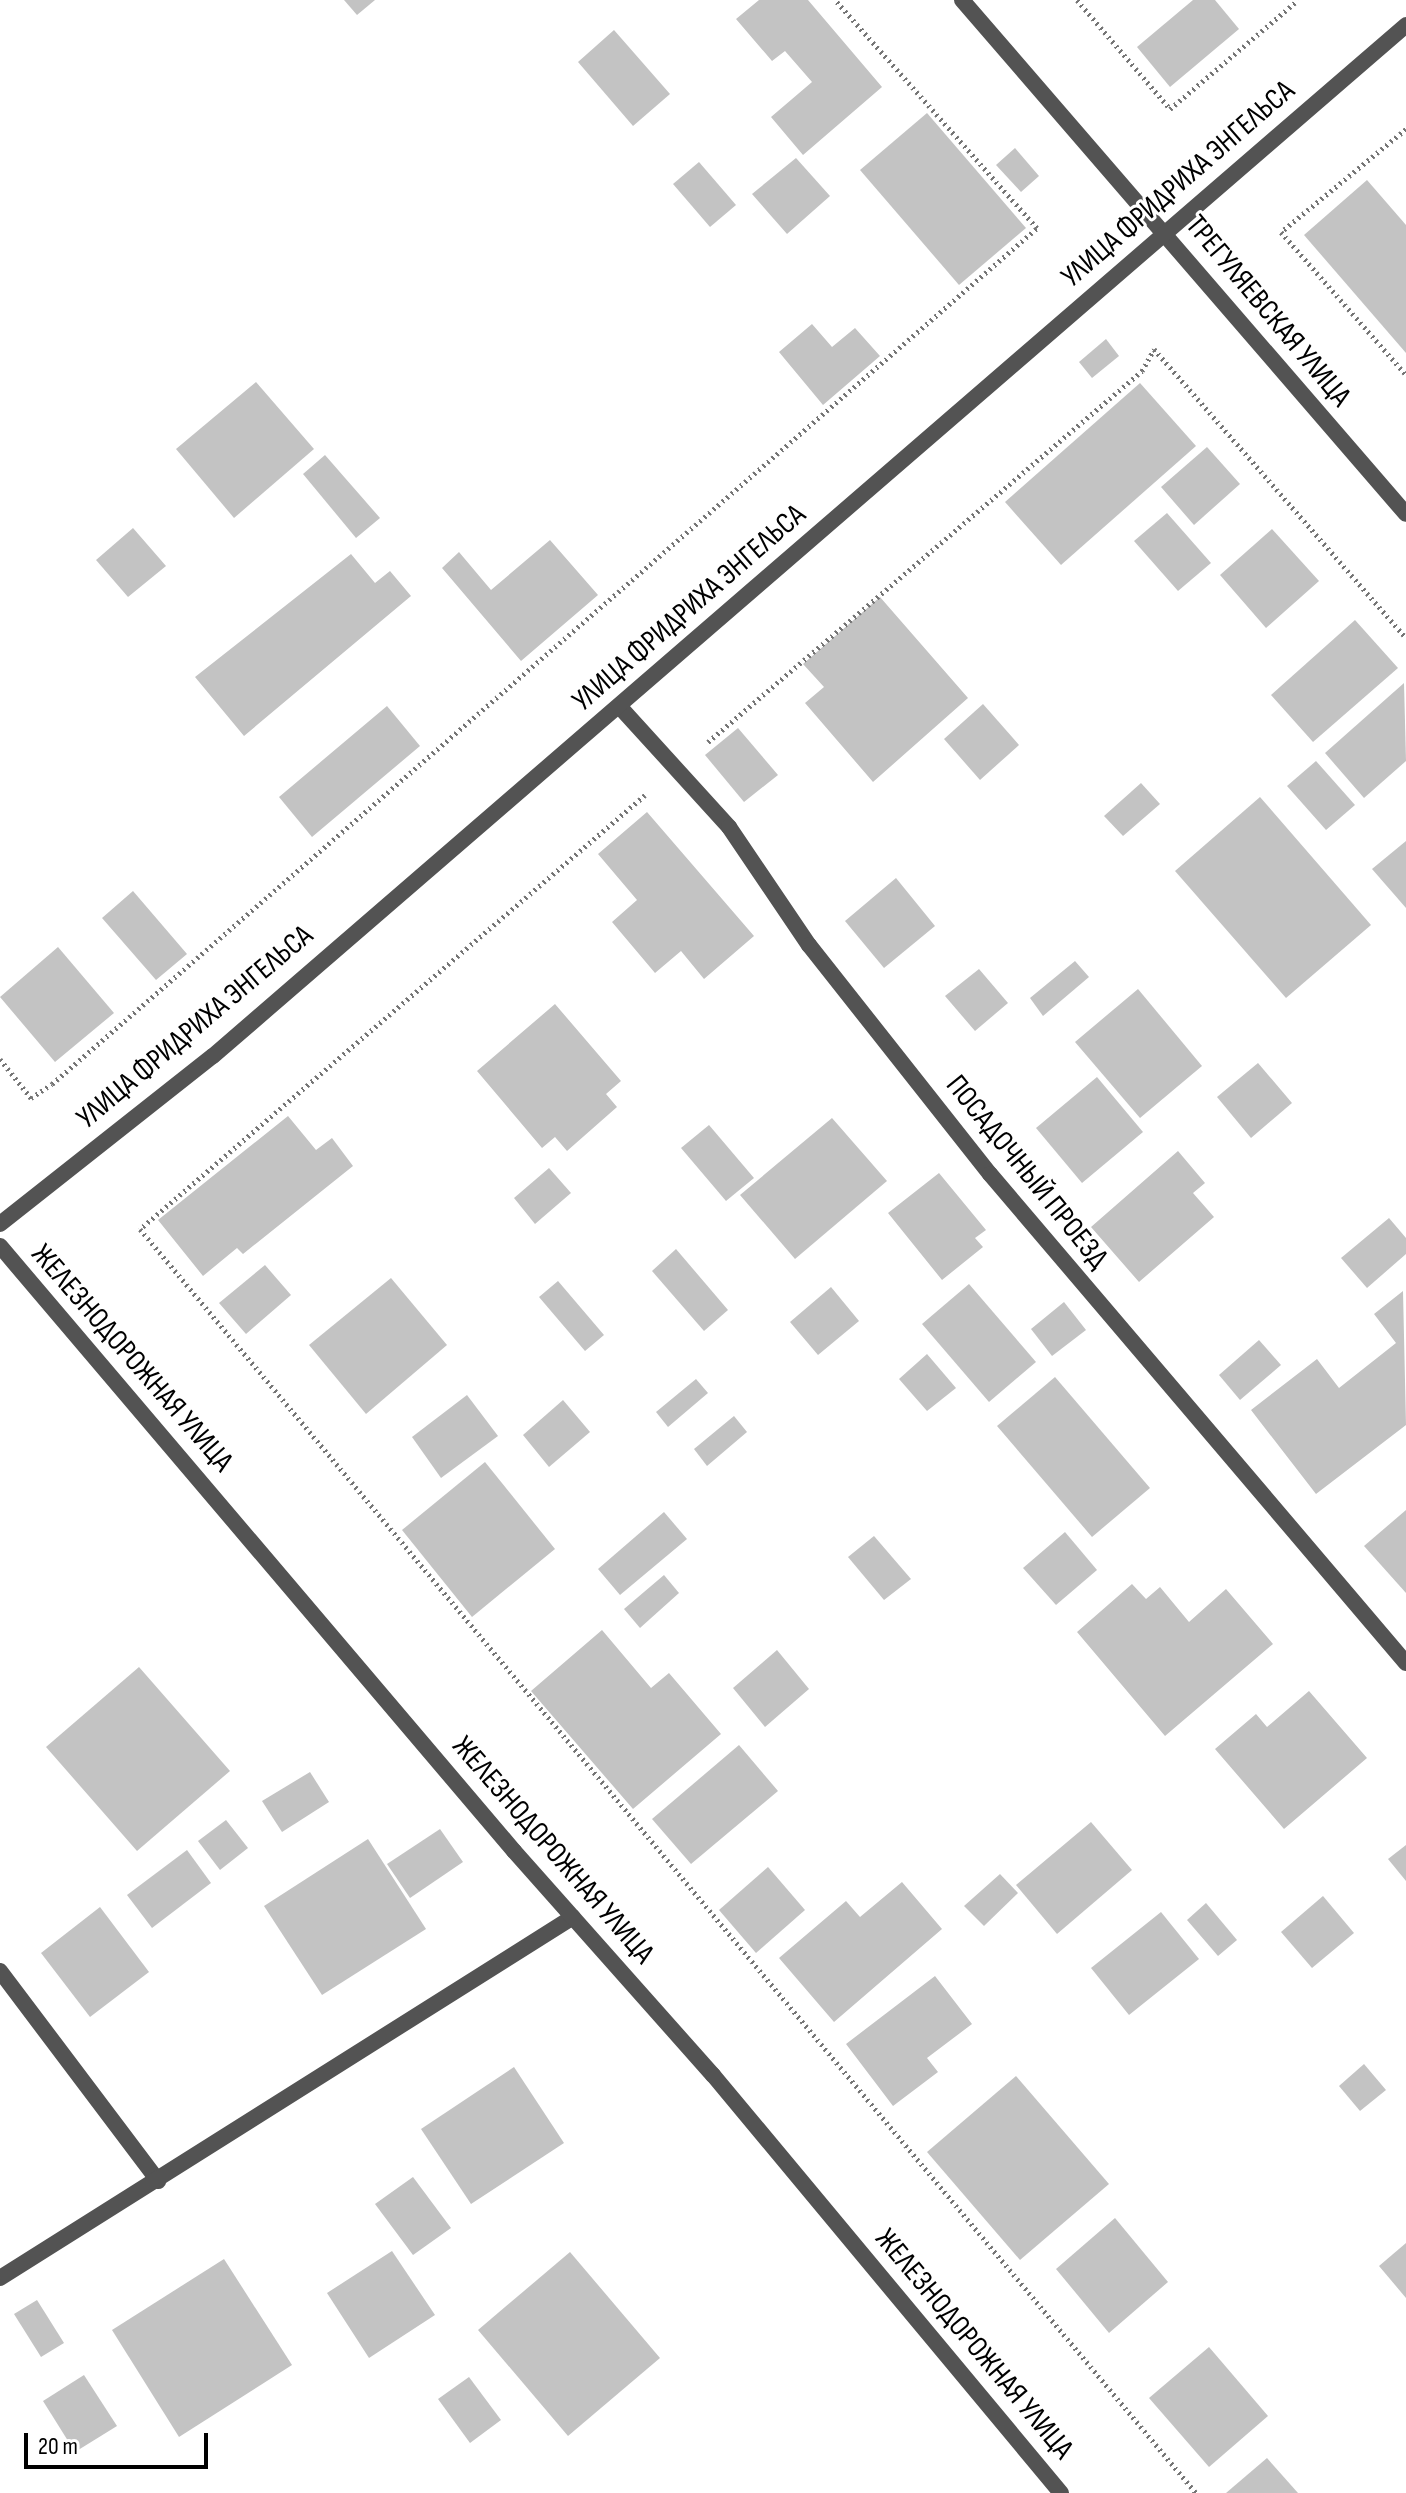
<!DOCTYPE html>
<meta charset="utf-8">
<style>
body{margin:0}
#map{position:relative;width:1406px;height:2493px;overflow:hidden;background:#fff;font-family:"Sofia Sans Condensed",sans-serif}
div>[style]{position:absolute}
.building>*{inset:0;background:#c3c3c3}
.path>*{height:5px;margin-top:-2.5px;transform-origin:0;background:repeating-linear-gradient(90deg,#757575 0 2px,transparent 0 6px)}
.service>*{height:16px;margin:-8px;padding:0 8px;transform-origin:8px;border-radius:8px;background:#535353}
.minor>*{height:16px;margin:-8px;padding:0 8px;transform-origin:8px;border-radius:8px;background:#535353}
.tertiary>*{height:16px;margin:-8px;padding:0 8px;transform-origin:8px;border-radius:8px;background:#535353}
span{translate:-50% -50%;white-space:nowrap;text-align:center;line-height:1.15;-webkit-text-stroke:6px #fff;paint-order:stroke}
.street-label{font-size:30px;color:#000}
.scale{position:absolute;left:24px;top:2433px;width:184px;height:36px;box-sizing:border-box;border:4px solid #000;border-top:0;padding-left:10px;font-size:24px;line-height:28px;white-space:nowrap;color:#000;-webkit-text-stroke:6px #fff;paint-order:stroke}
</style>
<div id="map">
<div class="building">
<i style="clip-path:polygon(344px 0,375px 0,357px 15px)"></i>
<i style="clip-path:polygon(759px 0,808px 0,882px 87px,803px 155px,771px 117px,812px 82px,785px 51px,772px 61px,736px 19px)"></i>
<i style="clip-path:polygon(1193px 0,1215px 0,1239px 29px,1170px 87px,1137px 47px)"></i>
<i style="clip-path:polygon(614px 30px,670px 94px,633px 126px,578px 62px)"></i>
<i style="clip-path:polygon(927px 113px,1026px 228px,959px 285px,860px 170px)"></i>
<i style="clip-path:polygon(1015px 148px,1039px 176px,1021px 192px,996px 165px)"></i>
<i style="clip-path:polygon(796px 158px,830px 196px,787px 234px,752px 194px)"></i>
<i style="clip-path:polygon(699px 162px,736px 205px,710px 227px,673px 184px)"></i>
<i style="clip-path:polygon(1367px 180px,1406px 225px,1406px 353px,1304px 235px)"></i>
<i style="clip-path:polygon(812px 324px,832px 347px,855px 328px,880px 356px,823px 405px,779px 352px)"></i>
<i style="clip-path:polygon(1106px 339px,1119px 356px,1092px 378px,1079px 362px)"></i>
<i style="clip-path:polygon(256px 382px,314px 449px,234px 518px,176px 449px)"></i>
<i style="clip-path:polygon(1140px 383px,1196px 446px,1061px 565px,1005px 502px)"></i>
<i style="clip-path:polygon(1207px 447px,1240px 484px,1194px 525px,1161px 487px)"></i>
<i style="clip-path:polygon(325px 455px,380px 518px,356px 538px,303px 474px)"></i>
<i style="clip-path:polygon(1167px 513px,1211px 563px,1178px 591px,1134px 541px)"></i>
<i style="clip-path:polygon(133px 528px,166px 566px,128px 597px,96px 560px)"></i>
<i style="clip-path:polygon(1272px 529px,1319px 581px,1266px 628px,1220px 575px)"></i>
<i style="clip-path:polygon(550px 540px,598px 595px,521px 661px,442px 568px,459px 552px,491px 590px)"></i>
<i style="clip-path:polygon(351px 554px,375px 583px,390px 571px,411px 596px,244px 736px,195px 677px)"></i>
<i style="clip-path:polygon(880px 597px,968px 698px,873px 782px,805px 703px,824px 687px,803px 664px)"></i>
<i style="clip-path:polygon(1355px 620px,1398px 668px,1313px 742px,1271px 695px)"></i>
<i style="clip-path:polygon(1404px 683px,1406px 761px,1364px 798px,1325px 753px)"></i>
<i style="clip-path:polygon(983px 704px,1019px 745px,980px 780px,944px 739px)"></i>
<i style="clip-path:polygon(387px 706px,420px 746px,312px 837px,279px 797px)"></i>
<i style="clip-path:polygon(738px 728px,778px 775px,744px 802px,705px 755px)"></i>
<i style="clip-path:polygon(1316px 761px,1355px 805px,1326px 830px,1287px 786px)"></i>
<i style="clip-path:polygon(1141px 783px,1160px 804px,1123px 836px,1104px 816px)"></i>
<i style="clip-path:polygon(1260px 797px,1371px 925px,1286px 998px,1175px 871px)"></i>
<i style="clip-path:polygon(647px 812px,754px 936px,704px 979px,681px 951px,655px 973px,612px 922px,637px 900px,598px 854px)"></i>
<i style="clip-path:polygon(1406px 841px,1406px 908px,1372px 869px)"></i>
<i style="clip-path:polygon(896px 878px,935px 926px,884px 968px,845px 921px)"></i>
<i style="clip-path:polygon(133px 891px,187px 954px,156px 980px,102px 918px)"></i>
<i style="clip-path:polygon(58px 947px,114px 1013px,55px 1062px,0 997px)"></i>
<i style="clip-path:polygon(1075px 961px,1089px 977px,1043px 1016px,1030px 998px)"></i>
<i style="clip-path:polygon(979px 969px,1008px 1003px,975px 1031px,945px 996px)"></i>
<i style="clip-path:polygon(1138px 989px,1202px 1066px,1140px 1118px,1075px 1042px)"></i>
<i style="clip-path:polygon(555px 1004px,621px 1081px,606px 1094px,617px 1107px,567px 1151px,555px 1137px,542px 1148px,477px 1071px)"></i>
<i style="clip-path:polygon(1258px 1063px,1292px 1103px,1251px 1138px,1217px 1097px)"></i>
<i style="clip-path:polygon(1097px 1077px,1143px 1132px,1082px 1183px,1036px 1128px)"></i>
<i style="clip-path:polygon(288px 1116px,316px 1150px,332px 1138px,353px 1166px,243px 1254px,237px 1248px,203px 1276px,158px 1220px)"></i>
<i style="clip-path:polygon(832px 1118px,887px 1181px,795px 1259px,740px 1195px)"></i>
<i style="clip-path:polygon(709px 1125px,754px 1178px,726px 1201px,681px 1148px)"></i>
<i style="clip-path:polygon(1178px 1151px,1205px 1183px,1193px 1193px,1214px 1217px,1139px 1282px,1091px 1227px)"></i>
<i style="clip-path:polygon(549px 1168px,571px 1193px,535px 1224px,514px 1198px)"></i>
<i style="clip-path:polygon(939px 1173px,986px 1230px,975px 1238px,983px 1247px,942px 1280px,888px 1213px)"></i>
<i style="clip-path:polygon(1389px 1218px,1406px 1238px,1406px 1254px,1367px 1288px,1341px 1258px)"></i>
<i style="clip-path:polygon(676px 1249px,728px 1310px,704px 1331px,652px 1271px)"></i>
<i style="clip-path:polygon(265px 1265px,291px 1295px,246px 1334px,219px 1303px)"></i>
<i style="clip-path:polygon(391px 1278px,447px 1345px,366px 1414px,309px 1345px)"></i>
<i style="clip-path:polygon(558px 1281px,604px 1335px,585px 1351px,539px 1297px)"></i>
<i style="clip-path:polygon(969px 1284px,1036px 1362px,989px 1402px,922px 1324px)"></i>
<i style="clip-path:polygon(831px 1287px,859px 1321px,818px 1355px,790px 1322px)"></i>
<i style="clip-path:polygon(1403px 1291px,1406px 1425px,1316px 1494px,1251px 1410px,1317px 1359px,1339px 1388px,1396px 1343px,1374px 1314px)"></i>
<i style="clip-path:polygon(1064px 1302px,1086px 1330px,1052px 1356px,1031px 1329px)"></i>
<i style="clip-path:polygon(1259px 1340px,1281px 1365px,1240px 1400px,1219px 1375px)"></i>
<i style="clip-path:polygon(927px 1354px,956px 1388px,927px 1411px,899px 1379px)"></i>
<i style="clip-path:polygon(1055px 1377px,1150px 1488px,1092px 1537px,997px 1426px)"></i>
<i style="clip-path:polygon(696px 1379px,708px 1393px,668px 1427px,656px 1412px)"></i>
<i style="clip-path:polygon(467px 1395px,498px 1436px,441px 1478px,412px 1437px)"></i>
<i style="clip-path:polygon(563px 1400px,590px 1432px,549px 1467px,523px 1435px)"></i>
<i style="clip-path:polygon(734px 1416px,747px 1432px,707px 1466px,694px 1449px)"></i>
<i style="clip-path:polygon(485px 1462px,555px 1549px,472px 1617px,402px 1530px)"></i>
<i style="clip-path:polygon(1406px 1510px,1406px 1593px,1364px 1546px)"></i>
<i style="clip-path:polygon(664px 1512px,687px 1539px,620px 1595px,598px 1569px)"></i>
<i style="clip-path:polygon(1065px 1532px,1097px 1570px,1056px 1605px,1023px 1568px)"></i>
<i style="clip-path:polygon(874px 1536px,911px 1579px,884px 1600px,848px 1557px)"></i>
<i style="clip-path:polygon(664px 1575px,679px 1593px,640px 1628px,624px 1609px)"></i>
<i style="clip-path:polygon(1132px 1584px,1146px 1599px,1160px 1587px,1189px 1622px,1226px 1589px,1273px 1644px,1165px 1736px,1077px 1632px)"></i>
<i style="clip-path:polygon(602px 1630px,651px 1688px,669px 1673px,721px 1734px,633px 1809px,531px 1691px)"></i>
<i style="clip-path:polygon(777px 1650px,809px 1689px,765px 1727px,733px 1688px)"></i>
<i style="clip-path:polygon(139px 1667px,230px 1771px,137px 1851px,46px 1747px)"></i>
<i style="clip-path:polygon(1309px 1691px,1367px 1758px,1284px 1829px,1215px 1749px,1256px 1714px,1267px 1727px)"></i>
<i style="clip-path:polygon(739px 1745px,778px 1791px,691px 1864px,652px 1819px)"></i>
<i style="clip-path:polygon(310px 1772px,329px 1802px,282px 1832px,262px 1801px)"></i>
<i style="clip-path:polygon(226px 1820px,248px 1848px,220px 1870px,198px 1841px)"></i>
<i style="clip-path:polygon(1091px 1822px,1132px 1870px,1057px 1934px,1016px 1885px)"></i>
<i style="clip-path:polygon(440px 1829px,463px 1862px,410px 1898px,387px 1864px)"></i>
<i style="clip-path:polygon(368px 1839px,426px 1929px,322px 1995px,264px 1906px)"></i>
<i style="clip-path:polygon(1406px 1845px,1406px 1881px,1388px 1859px)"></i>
<i style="clip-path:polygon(187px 1850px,211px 1883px,152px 1928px,127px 1895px)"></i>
<i style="clip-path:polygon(768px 1867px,805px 1910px,756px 1953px,719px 1910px)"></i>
<i style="clip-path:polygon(1000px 1874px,1018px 1893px,984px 1926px,964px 1906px)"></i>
<i style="clip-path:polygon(902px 1882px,942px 1929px,834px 2022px,779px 1958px,846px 1901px,860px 1917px)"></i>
<i style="clip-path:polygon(1323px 1896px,1354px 1933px,1312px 1968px,1281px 1932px)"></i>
<i style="clip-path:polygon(1206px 1903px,1237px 1940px,1218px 1956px,1187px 1920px)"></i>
<i style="clip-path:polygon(100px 1907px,149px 1972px,90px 2017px,41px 1953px)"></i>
<i style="clip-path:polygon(1161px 1912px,1199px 1959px,1129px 2015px,1091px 1968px)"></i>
<i style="clip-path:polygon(935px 1976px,972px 2024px,927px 2058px,938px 2072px,893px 2106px,846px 2044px)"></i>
<i style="clip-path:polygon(1364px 2064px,1386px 2090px,1360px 2111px,1339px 2086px)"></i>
<i style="clip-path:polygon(514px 2067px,564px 2143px,471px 2204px,421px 2129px)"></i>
<i style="clip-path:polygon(1016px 2076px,1109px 2184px,1020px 2260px,927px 2152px)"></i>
<i style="clip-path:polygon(413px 2177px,451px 2228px,413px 2255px,375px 2204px)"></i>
<i style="clip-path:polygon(1115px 2218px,1168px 2282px,1109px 2333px,1056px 2269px)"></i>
<i style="clip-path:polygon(1406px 2243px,1406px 2298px,1379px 2266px)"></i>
<i style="clip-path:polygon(392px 2251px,435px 2315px,369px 2358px,327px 2293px)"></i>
<i style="clip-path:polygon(570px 2252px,660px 2358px,568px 2436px,478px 2330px)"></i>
<i style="clip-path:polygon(224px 2259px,292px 2365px,179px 2437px,112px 2330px)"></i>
<i style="clip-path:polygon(37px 2300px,64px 2343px,41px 2357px,14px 2314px)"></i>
<i style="clip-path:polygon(1209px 2347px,1268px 2416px,1209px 2467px,1149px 2398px)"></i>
<i style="clip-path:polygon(84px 2375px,117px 2426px,75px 2452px,43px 2401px)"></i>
<i style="clip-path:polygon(469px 2377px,501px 2420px,470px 2443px,438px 2399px)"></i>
<i style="clip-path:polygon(1267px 2458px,1298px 2493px,1226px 2493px)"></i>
</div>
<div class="path">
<i style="left:1077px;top:0;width:143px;rotate:49.5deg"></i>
<i style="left:1170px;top:109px;width:168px;rotate:-40.4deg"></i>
<i style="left:1406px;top:129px;width:162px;rotate:140.5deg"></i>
<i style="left:1281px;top:232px;width:190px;rotate:48.8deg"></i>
<i style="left:708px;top:742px;width:571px;rotate:-40.53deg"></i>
<i style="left:1142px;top:371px;width:25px;rotate:-61deg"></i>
<i style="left:1154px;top:349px;width:383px;rotate:48.9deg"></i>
<i style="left:645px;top:795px;width:666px;rotate:139.32deg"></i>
<i style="left:140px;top:1229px;width:1647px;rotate:50.12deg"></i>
<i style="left:0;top:1059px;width:50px;rotate:51.5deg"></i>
<i style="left:31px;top:1098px;width:25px;rotate:-34deg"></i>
<i style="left:52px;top:1084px;width:1305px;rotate:-40.99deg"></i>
<i style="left:1037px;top:228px;width:305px;rotate:-131.5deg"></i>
</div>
<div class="service">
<i style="left:0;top:1971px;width:263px;rotate:53deg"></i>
<i style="left:0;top:2278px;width:677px;rotate:-32.21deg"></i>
</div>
<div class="minor">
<i style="left:962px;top:0;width:679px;rotate:49.18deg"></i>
<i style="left:619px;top:706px;width:164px;rotate:47.7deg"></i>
<i style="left:729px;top:827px;width:143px;rotate:55.9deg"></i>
<i style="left:809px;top:945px;width:292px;rotate:51.7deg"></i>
<i style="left:990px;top:1174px;width:642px;rotate:49.61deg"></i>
</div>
<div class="tertiary">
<i style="left:0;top:1224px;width:271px;rotate:-38.3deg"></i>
<i style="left:213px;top:1056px;width:1577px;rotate:-40.83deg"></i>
<i style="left:0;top:1246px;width:794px;rotate:49.65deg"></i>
<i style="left:514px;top:1851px;width:300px;rotate:48.4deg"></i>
<i style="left:713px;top:2075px;width:544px;rotate:50.22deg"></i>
</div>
<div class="street-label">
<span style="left:1178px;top:184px;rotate:-41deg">УЛИЦА ФРИДРИХА ЭНГЕЛЬСА</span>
<span style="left:1268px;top:311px;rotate:50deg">ТРЕГУЛЯЕВСКАЯ УЛИЦА</span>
<span style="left:689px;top:608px;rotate:-41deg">УЛИЦА ФРИДРИХА ЭНГЕЛЬСА</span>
<span style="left:195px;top:1027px;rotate:-40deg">УЛИЦА ФРИДРИХА ЭНГЕЛЬСА</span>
<span style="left:1027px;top:1172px;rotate:51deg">ПОСАДОЧНЫЙ ПРОЕЗД</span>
<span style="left:132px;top:1358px;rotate:49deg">ЖЕЛЕЗНОДОРОЖНАЯ УЛИЦА</span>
<span style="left:553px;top:1850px;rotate:49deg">ЖЕЛЕЗНОДОРОЖНАЯ УЛИЦА</span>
<span style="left:974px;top:2344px;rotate:50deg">ЖЕЛЕЗНОДОРОЖНАЯ УЛИЦА</span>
</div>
<div class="scale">20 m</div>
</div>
